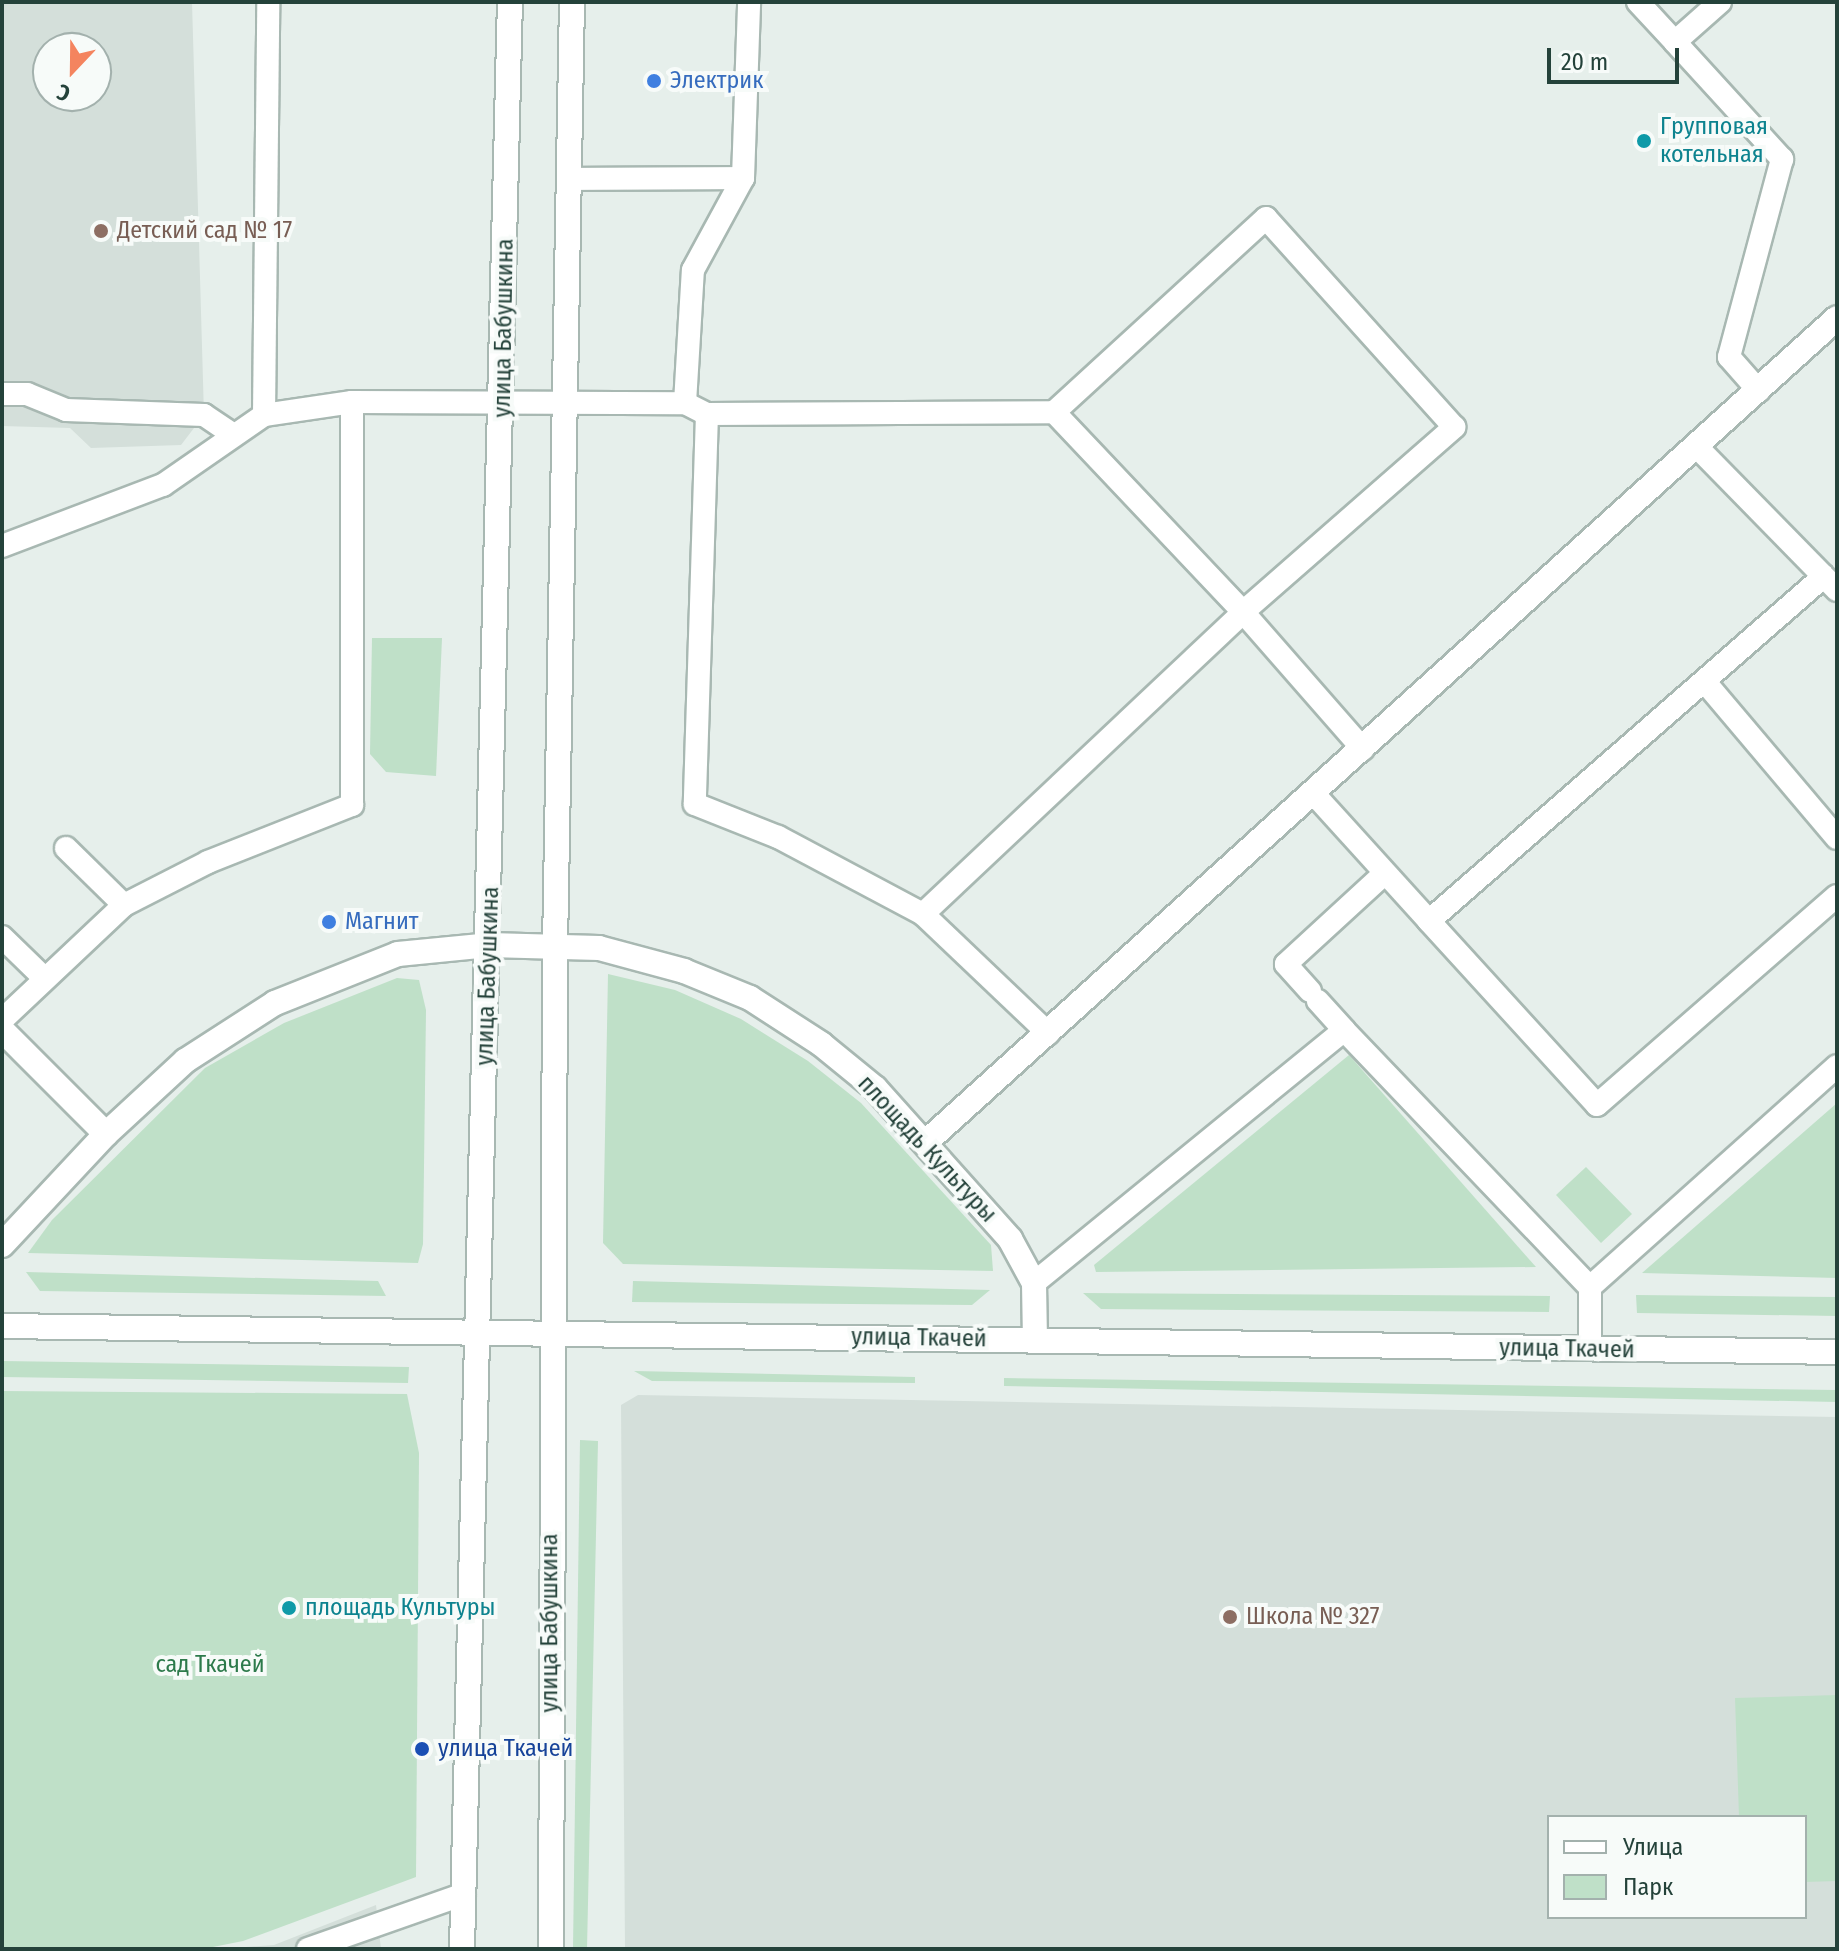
<!DOCTYPE html>
<meta charset="utf-8">
<style>
body{margin:0}
#map{position:relative;width:1839px;height:1951px;overflow:hidden;background:#e6efeb;font-family:"Fira Sans Condensed",sans-serif}
div>[style]{position:absolute}
.built>*{inset:0;background:#d4dfda}
.green>*{inset:0;background:#bfe0c8}
.roads{filter:drop-shadow(2px 0 #a8b8b2) drop-shadow(-2px 0 #a8b8b2) drop-shadow(0 2px #a8b8b2) drop-shadow(0 -2px #a8b8b2)}
.service>*{height:22px;margin:-11px;padding:0 11px;transform-origin:11px;border-radius:11px;background:#fff}
.minor>*{height:24px;margin:-12px;padding:0 12px;transform-origin:12px;border-radius:12px;background:#fff}
.tertiary>*{height:24px;margin:-12px;padding:0 12px;transform-origin:12px;border-radius:12px;background:#fff}
.dots>*{width:22px;height:22px;translate:-50% -50%;box-sizing:border-box;border:4px solid #f7fbf9;border-radius:50%}
span{translate:-50% -50%;white-space:nowrap;text-align:center;line-height:1.15;-webkit-text-stroke:8px #f7fbf9;paint-order:stroke}
.shop-label{font-size:24px;color:#366cbe}
.left{translate:0 -50%;text-align:left}
.culture-label{font-size:24px;color:#0d838f}
.education-label{font-size:24px;color:#785e54}
.street-label{font-size:24px;color:#24423a}
.park-label{font-size:24px;color:#2d7a4b}
.transit-label{font-size:24px;color:#164399}
.frame{position:absolute;inset:0;border:4px solid #24423a;pointer-events:none}
.legend{position:absolute;left:1547px;top:1815px;width:260px;height:104px;box-sizing:border-box;background:#f7fbf9;border:2px solid #a3b1ad;margin:0;padding:10px 14px;list-style:none;font-size:24px;color:#24423a}
.legend li{display:flex;align-items:center;gap:16px;height:40px}
.legend b{width:40px;border:2px solid #a3b1ad}
.north{position:absolute;left:32px;top:32px;width:80px;height:80px;box-sizing:border-box;background:#f7fbf9;border:2px solid #a3b1ad;border-radius:50%;rotate:202deg;font-size:22px;font-weight:700;line-height:32px;text-align:center;color:#24423a}
.north::after{content:'';display:block;margin:auto;width:28px;height:36px;background:#f4845f;clip-path:polygon(50% 0,100% 100%,50% 72%,0 100%)}
.scale{position:absolute;left:1547px;top:48px;width:132px;height:36px;box-sizing:border-box;border:4px solid #24423a;border-top:0;padding-left:10px;font-size:24px;line-height:28px;white-space:nowrap;color:#24423a;-webkit-text-stroke:6px #f7fbf9;paint-order:stroke}
</style>
<div id="map">
<div class="built">
<i style="clip-path:polygon(evenodd,2px 2px,192px 2px,204px 415px,181px 445px,91px 448px,70px 428px,2px 426px,2px 2px,48px 48px,96px 48px,96px 96px,48px 96px,48px 48px)"></i>
<i style="clip-path:polygon(evenodd,638px 1395px,1837px 1417px,1837px 1949px,625px 1949px,621px 1405px,638px 1395px,1549px 1817px,1805px 1817px,1805px 1917px,1549px 1917px,1549px 1817px)"></i>
<i style="clip-path:polygon(376px 1905px,381px 1949px,217px 1949px,274px 1945px)"></i>
</div>
<div class="green">
<i style="clip-path:polygon(372px 638px,442px 638px,436px 776px,386px 772px,370px 754px)"></i>
<i style="clip-path:polygon(608px 974px,675px 990px,741px 1019px,808px 1061px,861px 1103px,991px 1245px,993px 1271px,623px 1264px,603px 1243px)"></i>
<i style="clip-path:polygon(397px 978px,419px 980px,426px 1010px,423px 1244px,418px 1263px,28px 1253px,52px 1220px,205px 1068px,284px 1023px)"></i>
<i style="clip-path:polygon(1349px 1055px,1536px 1267px,1096px 1272px,1094px 1265px)"></i>
<i style="clip-path:polygon(1837px 1103px,1837px 1278px,1642px 1273px)"></i>
<i style="clip-path:polygon(1586px 1167px,1632px 1214px,1601px 1243px,1556px 1195px)"></i>
<i style="clip-path:polygon(26px 1272px,378px 1281px,386px 1296px,40px 1291px)"></i>
<i style="clip-path:polygon(633px 1281px,990px 1290px,972px 1305px,632px 1302px)"></i>
<i style="clip-path:polygon(1083px 1293px,1550px 1296px,1549px 1312px,1101px 1309px)"></i>
<i style="clip-path:polygon(1636px 1295px,1837px 1297px,1837px 1316px,1637px 1313px)"></i>
<i style="clip-path:polygon(2px 1361px,409px 1367px,408px 1383px,2px 1377px)"></i>
<i style="clip-path:polygon(634px 1371px,915px 1377px,915px 1383px,652px 1381px)"></i>
<i style="clip-path:polygon(1004px 1378px,1837px 1390px,1837px 1402px,1004px 1386px)"></i>
<i style="clip-path:polygon(2px 1391px,407px 1394px,419px 1453px,416px 1877px,243px 1941px,203px 1949px,2px 1949px)"></i>
<i style="clip-path:polygon(580px 1440px,598px 1441px,587px 1949px,573px 1949px)"></i>
<i style="clip-path:polygon(1837px 1695px,1837px 1881px,1805px 1882px,1805px 1817px,1739px 1817px,1735px 1698px)"></i>
</div>
<div class="roads">
<div class="service">
<i style="left:1638px;top:2px;width:54px;rotate:47.2deg"></i>
<i style="left:1720px;top:2px;width:60px;rotate:138.4deg"></i>
<i style="left:1675px;top:42px;width:159px;rotate:47.6deg"></i>
<i style="left:1782px;top:159px;width:205px;rotate:105deg"></i>
<i style="left:1729px;top:357px;width:45px;rotate:48.6deg"></i>
<i style="left:569px;top:179px;width:174px;rotate:-0.3deg"></i>
<i style="left:2px;top:394px;width:25px"></i>
<i style="left:27px;top:394px;width:42px;rotate:22.3deg"></i>
<i style="left:66px;top:410px;width:138px;rotate:2.1deg"></i>
<i style="left:204px;top:415px;width:36px;rotate:34deg"></i>
<i style="left:685px;top:403px;width:133px;rotate:-86.6deg"></i>
<i style="left:693px;top:270px;width:105px;rotate:-61.5deg"></i>
<i style="left:743px;top:178px;width:176px;rotate:-88deg"></i>
<i style="left:707px;top:414px;width:390px;rotate:91.8deg"></i>
<i style="left:695px;top:804px;width:89px;rotate:21.7deg"></i>
<i style="left:778px;top:837px;width:164px;rotate:28deg"></i>
<i style="left:923px;top:914px;width:440px;rotate:-43.3deg"></i>
<i style="left:1243px;top:612px;width:281px;rotate:-41.2deg"></i>
<i style="left:1454px;top:427px;width:281px;rotate:-132deg"></i>
<i style="left:1266px;top:218px;width:287px;rotate:137.5deg"></i>
<i style="left:1054px;top:412px;width:275px;rotate:46.6deg"></i>
<i style="left:1243px;top:612px;width:182px;rotate:48.8deg"></i>
<i style="left:264px;top:415px;width:413px;rotate:-89.4deg"></i>
<i style="left:1697px;top:447px;width:200px;rotate:45.6deg"></i>
<i style="left:2px;top:546px;width:172px;rotate:-20.8deg"></i>
<i style="left:163px;top:485px;width:123px;rotate:-34.7deg"></i>
<i style="left:264px;top:415px;width:89px;rotate:-8.4deg"></i>
<i style="left:352px;top:402px;width:333px;rotate:0.2deg"></i>
<i style="left:685px;top:403px;width:25px;rotate:27deg"></i>
<i style="left:707px;top:414px;width:347px;rotate:-0.3deg"></i>
<i style="left:1705px;top:682px;width:204px;rotate:49.8deg"></i>
<i style="left:1314px;top:794px;width:171px;rotate:47.8deg"></i>
<i style="left:1429px;top:921px;width:524px;rotate:-41.13deg"></i>
<i style="left:66px;top:848px;width:81px;rotate:44.5deg"></i>
<i style="left:923px;top:914px;width:173px;rotate:43.6deg"></i>
<i style="left:1429px;top:921px;width:249px;rotate:47.6deg"></i>
<i style="left:1597px;top:1105px;width:318px;rotate:-41.1deg"></i>
<i style="left:2px;top:937px;width:59px;rotate:44.3deg"></i>
<i style="left:1310px;top:991px;width:36px;rotate:-132deg"></i>
<i style="left:1286px;top:964px;width:134px;rotate:-42.6deg"></i>
<i style="left:1318px;top:1001px;width:39px;rotate:48deg"></i>
<i style="left:2px;top:1020px;width:168px;rotate:-43.3deg"></i>
<i style="left:124px;top:905px;width:94px;rotate:-27.1deg"></i>
<i style="left:208px;top:862px;width:155px;rotate:-21.6deg"></i>
<i style="left:352px;top:805px;width:403px;rotate:-90deg"></i>
<i style="left:1034px;top:1283px;width:400px;rotate:-39.2deg"></i>
<i style="left:1344px;top:1030px;width:356px;rotate:46.3deg"></i>
<i style="left:1590px;top:1349px;width:62px;rotate:-90deg"></i>
<i style="left:1590px;top:1287px;width:331px;rotate:-41.8deg"></i>
<i style="left:308px;top:1949px;width:165px;rotate:-19.4deg"></i>
</div>
<div class="minor">
<i style="left:2px;top:1030px;width:147px;rotate:45deg"></i>
<i style="left:926px;top:1142px;width:1228px;rotate:-42.13deg"></i>
<i style="left:2px;top:1245px;width:152px;rotate:-46.9deg"></i>
<i style="left:106px;top:1134px;width:108px;rotate:-42.7deg"></i>
<i style="left:185px;top:1061px;width:107px;rotate:-32.8deg"></i>
<i style="left:275px;top:1003px;width:132px;rotate:-21.7deg"></i>
<i style="left:398px;top:954px;width:91px;rotate:-5.6deg"></i>
<i style="left:489px;top:945px;width:110px;rotate:1.6deg"></i>
<i style="left:599px;top:948px;width:88px;rotate:15.1deg"></i>
<i style="left:684px;top:971px;width:71px;rotate:22.2deg"></i>
<i style="left:750px;top:998px;width:85px;rotate:32.9deg"></i>
<i style="left:821px;top:1044px;width:70px;rotate:39.2deg"></i>
<i style="left:875px;top:1088px;width:203px;rotate:48.2deg"></i>
<i style="left:1010px;top:1239px;width:50px;rotate:61.4deg"></i>
<i style="left:1034px;top:1283px;width:58px;rotate:89deg"></i>
<i style="left:2px;top:1326px;width:1835px;rotate:0.81deg"></i>
</div>
<div class="tertiary">
<i style="left:462px;top:1949px;width:1948px;rotate:-88.59deg"></i>
<i style="left:551px;top:1949px;width:1003px;rotate:-89.77deg"></i>
<i style="left:555px;top:946px;width:944px;rotate:-88.97deg"></i>
</div>
</div>
<div class="dots">
<i style="left:654px;top:81px;background:#3f7fe0"></i>
<i style="left:1644px;top:141px;background:#0f9aa8"></i>
<i style="left:101px;top:231px;background:#8d6e63"></i>
<i style="left:329px;top:922px;background:#3f7fe0"></i>
<i style="left:289px;top:1608px;background:#0f9aa8"></i>
<i style="left:1230px;top:1617px;background:#8d6e63"></i>
<i style="left:422px;top:1749px;background:#1a4fb4"></i>
</div>
<div class="shop-label">
<span class="left" style="left:670px;top:81px">Электрик</span>
<span class="left" style="left:345px;top:922px">Магнит</span>
</div>
<div class="culture-label">
<span class="left" style="left:1660px;top:141px">Групповая<br>котельная</span>
<span class="left" style="left:305px;top:1608px">площадь Культуры</span>
</div>
<div class="education-label">
<span class="left" style="left:117px;top:231px">Детский сад № 17</span>
<span class="left" style="left:1246px;top:1617px">Школа № 327</span>
</div>
<div class="street-label">
<span style="left:504px;top:328px;rotate:-89deg">улица Бабушкина</span>
<span style="left:488px;top:976px;rotate:-88deg">улица Бабушкина</span>
<span style="left:927px;top:1149px;rotate:47deg">площадь Культуры</span>
<span style="left:919px;top:1338px;rotate:1deg">улица Ткачей</span>
<span style="left:1567px;top:1349px;rotate:1deg">улица Ткачей</span>
<span style="left:550px;top:1623px;rotate:-90deg">улица Бабушкина</span>
</div>
<div class="park-label">
<span style="left:210px;top:1665px">сад Ткачей</span>
</div>
<div class="transit-label">
<span class="left" style="left:438px;top:1749px">улица Ткачей</span>
</div>
<div class="frame"></div>
<ul class="legend">
<li><b style="height:10px;background:#fff"></b>Улица</li>
<li><b style="height:22px;background:#bfe0c8"></b>Парк</li>
</ul>
<div class="north">С</div>
<div class="scale">20 m</div>
</div>
